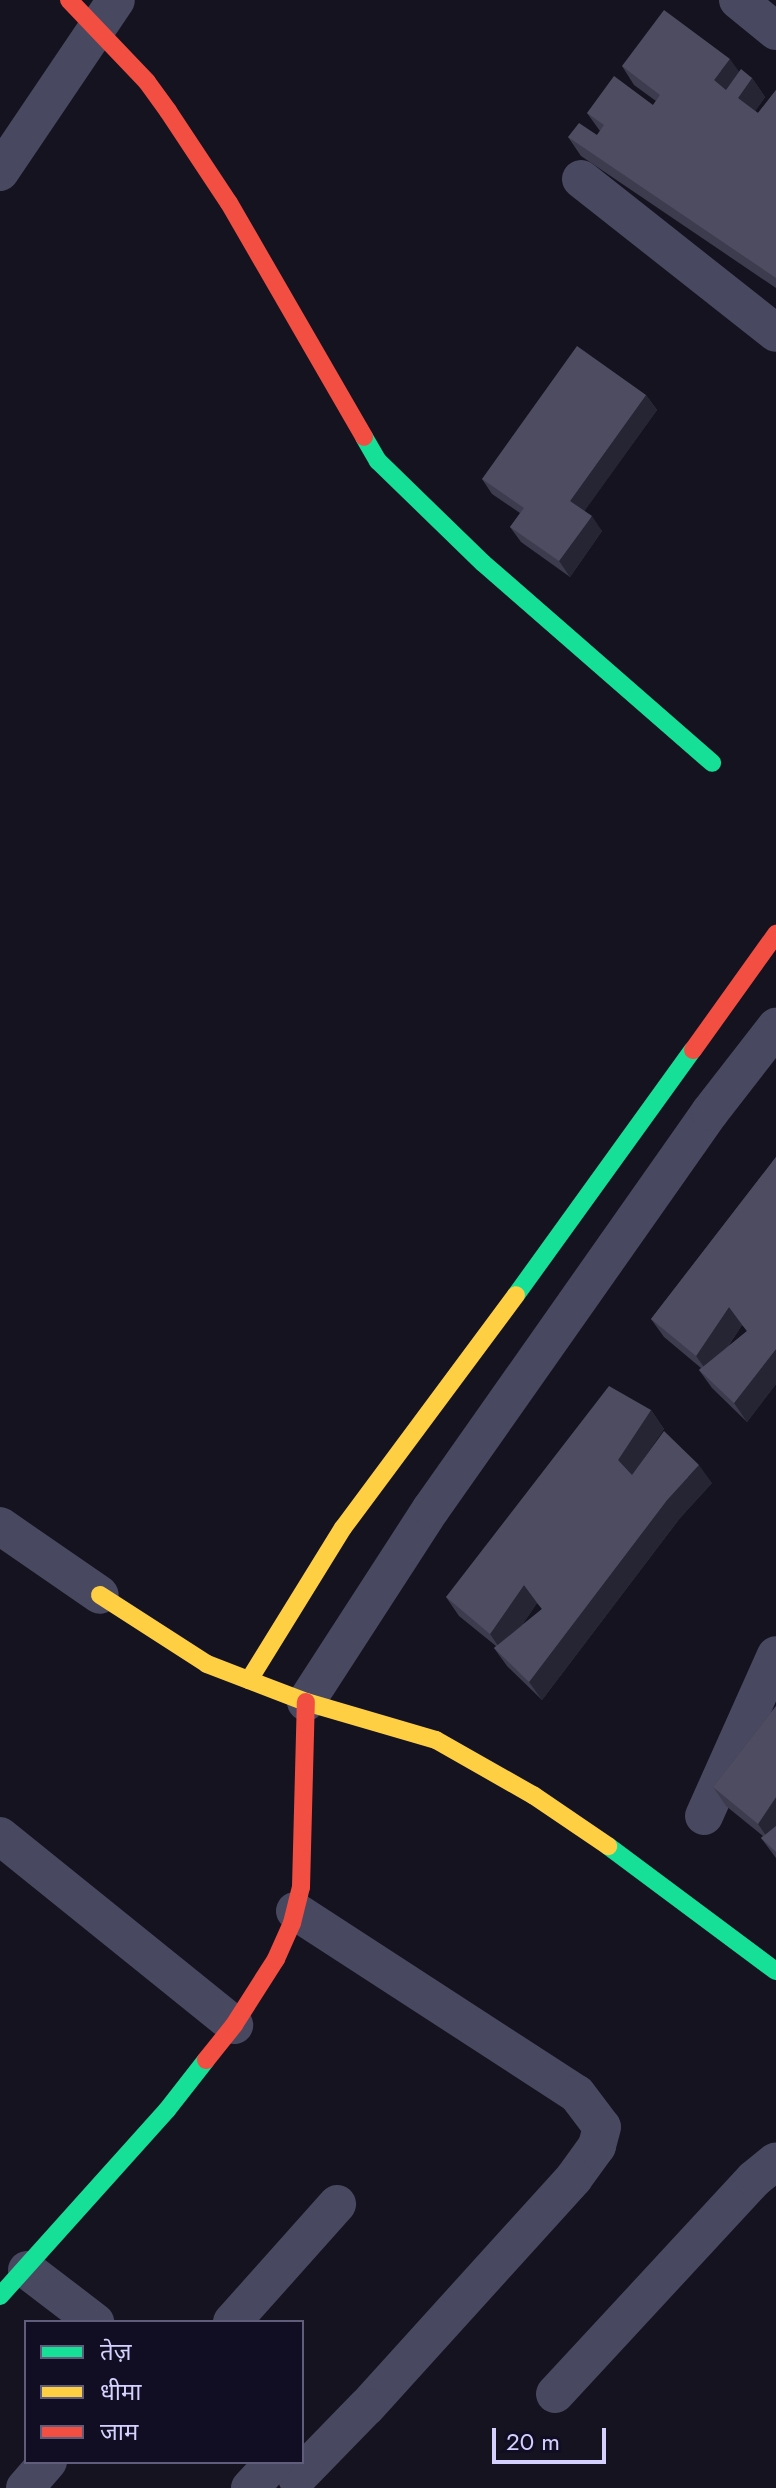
<!DOCTYPE html>
<meta charset="utf-8">
<style>
body{margin:0}
#map{position:relative;width:776px;height:2488px;overflow:hidden;background:#14131f;font-family:Jost,"Noto Sans Devanagari",sans-serif}
div>[style]{position:absolute}
.street>*{height:38px;margin:-19px;padding:0 19px;transform-origin:19px;border-radius:19px;background:#484860}
.fast>*{height:18px;margin:-9px;padding:0 9px;transform-origin:9px;border-radius:9px;background:#16e098}
.slow>*{height:18px;margin:-9px;padding:0 9px;transform-origin:9px;border-radius:9px;background:#ffcf43}
.jam>*{height:18px;margin:-9px;padding:0 9px;transform-origin:9px;border-radius:9px;background:#f24e42}
.wall>*{inset:0;background:#3d3c4e}
.shaded-wall>*{inset:0;background:#262533}
.building>*{inset:0;background:#4e4c61}
span{translate:-50% -50%;white-space:nowrap;text-align:center;line-height:1.15;-webkit-text-stroke:7px #110e24;paint-order:stroke}
.legend{position:absolute;left:24px;top:2320px;width:280px;height:144px;box-sizing:border-box;background:#110e24;border:2px solid #5f5c7c;margin:0;padding:10px 14px;list-style:none;font-size:24px;color:#d4d1ff}
.legend li{display:flex;align-items:center;gap:16px;height:40px}
.legend b{width:40px;border:2px solid #5f5c7c}
.scale{position:absolute;left:492px;top:2428px;width:114px;height:36px;box-sizing:border-box;border:4px solid #d4d1ff;border-top:0;padding-left:10px;font-size:24px;line-height:28px;white-space:nowrap;color:#d4d1ff;-webkit-text-stroke:6px #110e24;paint-order:stroke}
</style>
<div id="map">
<div class="street">
<i style="left:738px;top:0;width:49px;rotate:39.2deg"></i>
<i style="left:0;top:172px;width:207px;rotate:-56deg"></i>
<i style="left:581px;top:179px;width:248px;rotate:38.3deg"></i>
<i style="left:0;top:1526px;width:121px;rotate:34.6deg"></i>
<i style="left:306px;top:1702px;width:230px;rotate:-57.1deg"></i>
<i style="left:431px;top:1509px;width:485px;rotate:-54.9deg"></i>
<i style="left:710px;top:1112px;width:108px;rotate:-52.2deg"></i>
<i style="left:704px;top:1816px;width:176px;rotate:-65.9deg"></i>
<i style="left:0;top:1836px;width:301px;rotate:38.9deg"></i>
<i style="left:295px;top:1911px;width:336px;rotate:33deg"></i>
<i style="left:577px;top:2094px;width:41px;rotate:52.9deg"></i>
<i style="left:602px;top:2127px;width:20px;rotate:105deg"></i>
<i style="left:597px;top:2146px;width:39px;rotate:126deg"></i>
<i style="left:574px;top:2178px;width:309px;rotate:132.2deg"></i>
<i style="left:366px;top:2407px;width:99px;rotate:134.2deg"></i>
<i style="left:27px;top:2270px;width:86px;rotate:37.4deg"></i>
<i style="left:232px;top:2322px;width:158px;rotate:-48.3deg"></i>
<i style="left:555px;top:2394px;width:293px;rotate:-47.2deg"></i>
<i style="left:754px;top:2179px;width:28px;rotate:-39deg"></i>
<i style="left:25px;top:2488px;width:35px;rotate:-49deg"></i>
<i style="left:250px;top:2488px;width:35px;rotate:-47deg"></i>
</div>
<div class="fast">
<i style="left:364px;top:437px;width:28px;rotate:60deg"></i>
<i style="left:378px;top:461px;width:146px;rotate:44.2deg"></i>
<i style="left:483px;top:563px;width:304px;rotate:41.1deg"></i>
<i style="left:516px;top:1295px;width:302px;rotate:-54.2deg"></i>
<i style="left:608px;top:1846px;width:209px;rotate:36.7deg"></i>
<i style="left:0;top:2296px;width:250px;rotate:-48.1deg"></i>
<i style="left:167px;top:2110px;width:63px;rotate:-52deg"></i>
</div>
<div class="slow">
<i style="left:100px;top:1595px;width:127px;rotate:32.8deg"></i>
<i style="left:207px;top:1664px;width:106px;rotate:21deg"></i>
<i style="left:306px;top:1702px;width:135px;rotate:16.3deg"></i>
<i style="left:436px;top:1740px;width:112px;rotate:29.6deg"></i>
<i style="left:533px;top:1795px;width:91px;rotate:34.2deg"></i>
<i style="left:249px;top:1680px;width:179px;rotate:-58.3deg"></i>
<i style="left:343px;top:1528px;width:290px;rotate:-53.4deg"></i>
</div>
<div class="jam">
<i style="left:69px;top:0;width:113px;rotate:46.4deg"></i>
<i style="left:147px;top:82px;width:36px;rotate:54deg"></i>
<i style="left:168px;top:111px;width:110px;rotate:56.5deg"></i>
<i style="left:229px;top:203px;width:270px;rotate:60deg"></i>
<i style="left:693px;top:1050px;width:143px;rotate:-54.4deg"></i>
<i style="left:206px;top:2060px;width:45px;rotate:-51.3deg"></i>
<i style="left:234px;top:2025px;width:78px;rotate:-57.5deg"></i>
<i style="left:276px;top:1959px;width:39px;rotate:-66deg"></i>
<i style="left:292px;top:1923px;width:37px;rotate:-76deg"></i>
<i style="left:301px;top:1887px;width:185px;rotate:-88.5deg"></i>
</div>
<div class="wall">
<i style="clip-path:polygon(622px 66px,739px 72px,752px 78px,765px 97px,755px 111px,758px 113px,776px 90px,776px 288px,581px 156px,568px 137px,597px 135px,600px 131px,587px 113px,653px 105px,656px 101px,634px 85px)"></i>
<i style="clip-path:polygon(646px 395px,657px 410px,584px 511px,602px 531px,570px 577px,521px 542px,510px 527px,520px 513px,492px 494px,482px 479px)"></i>
<i style="clip-path:polygon(evenodd,776px 1157px,776px 1384px,747px 1422px,712px 1388px,699px 1370px,701px 1368px,664px 1337px,651px 1319px,776px 1157px,742px 1325px,747px 1331px,727px 1348px,742px 1325px)"></i>
<i style="clip-path:polygon(evenodd,651px 1410px,664px 1429px,639px 1465px,712px 1483px,680px 1518px,542px 1700px,507px 1666px,494px 1648px,496px 1646px,459px 1616px,446px 1597px,651px 1410px,537px 1603px,542px 1609px,522px 1625px,537px 1603px)"></i>
<i style="clip-path:polygon(776px 1706px,776px 1858px,761px 1838px,763px 1836px,726px 1806px,713px 1787px)"></i>
</div>
<div class="shaded-wall">
<i style="clip-path:polygon(730px 59px,743px 77px,727px 99px,714px 80px)"></i>
<i style="clip-path:polygon(752px 78px,765px 97px,751px 117px,738px 98px)"></i>
<i style="clip-path:polygon(646px 395px,657px 410px,581px 516px,570px 501px)"></i>
<i style="clip-path:polygon(592px 516px,602px 531px,570px 577px,559px 561px)"></i>
<i style="clip-path:polygon(729px 1307px,742px 1325px,709px 1374px,696px 1356px)"></i>
<i style="clip-path:polygon(776px 1349px,776px 1384px,747px 1422px,734px 1403px)"></i>
<i style="clip-path:polygon(651px 1410px,664px 1429px,631px 1478px,618px 1460px)"></i>
<i style="clip-path:polygon(699px 1465px,712px 1483px,680px 1518px,542px 1700px,529px 1682px,667px 1500px)"></i>
<i style="clip-path:polygon(524px 1585px,537px 1603px,503px 1653px,490px 1634px)"></i>
<i style="clip-path:polygon(776px 1797px,776px 1835px,771px 1843px,758px 1824px)"></i>
</div>
<div class="building">
<i style="clip-path:polygon(664px 10px,730px 59px,714px 80px,726px 90px,741px 69px,752px 78px,738px 98px,758px 113px,776px 90px,776px 278px,568px 137px,579px 123px,597px 135px,604px 125px,587px 113px,614px 76px,653px 105px,660px 95px,622px 66px)"></i>
<i style="clip-path:polygon(577px 346px,646px 395px,570px 501px,592px 516px,559px 561px,510px 527px,524px 508px,482px 479px)"></i>
<i style="clip-path:polygon(776px 1157px,776px 1349px,734px 1403px,699px 1370px,747px 1331px,729px 1307px,696px 1356px,651px 1319px)"></i>
<i style="clip-path:polygon(609px 1386px,651px 1410px,618px 1460px,632px 1475px,664px 1431px,699px 1465px,667px 1500px,529px 1682px,494px 1648px,542px 1609px,524px 1585px,490px 1634px,446px 1597px)"></i>
<i style="clip-path:polygon(776px 1706px,776px 1797px,758px 1824px,713px 1787px)"></i>
<i style="clip-path:polygon(776px 1826px,776px 1852px,761px 1838px)"></i>
</div>
<ul class="legend">
<li><b style="height:10px;background:#16e098"></b>तेज़</li>
<li><b style="height:10px;background:#ffcf43"></b>धीमा</li>
<li><b style="height:10px;background:#f24e42"></b>जाम</li>
</ul>
<div class="scale">20 m</div>
</div>
